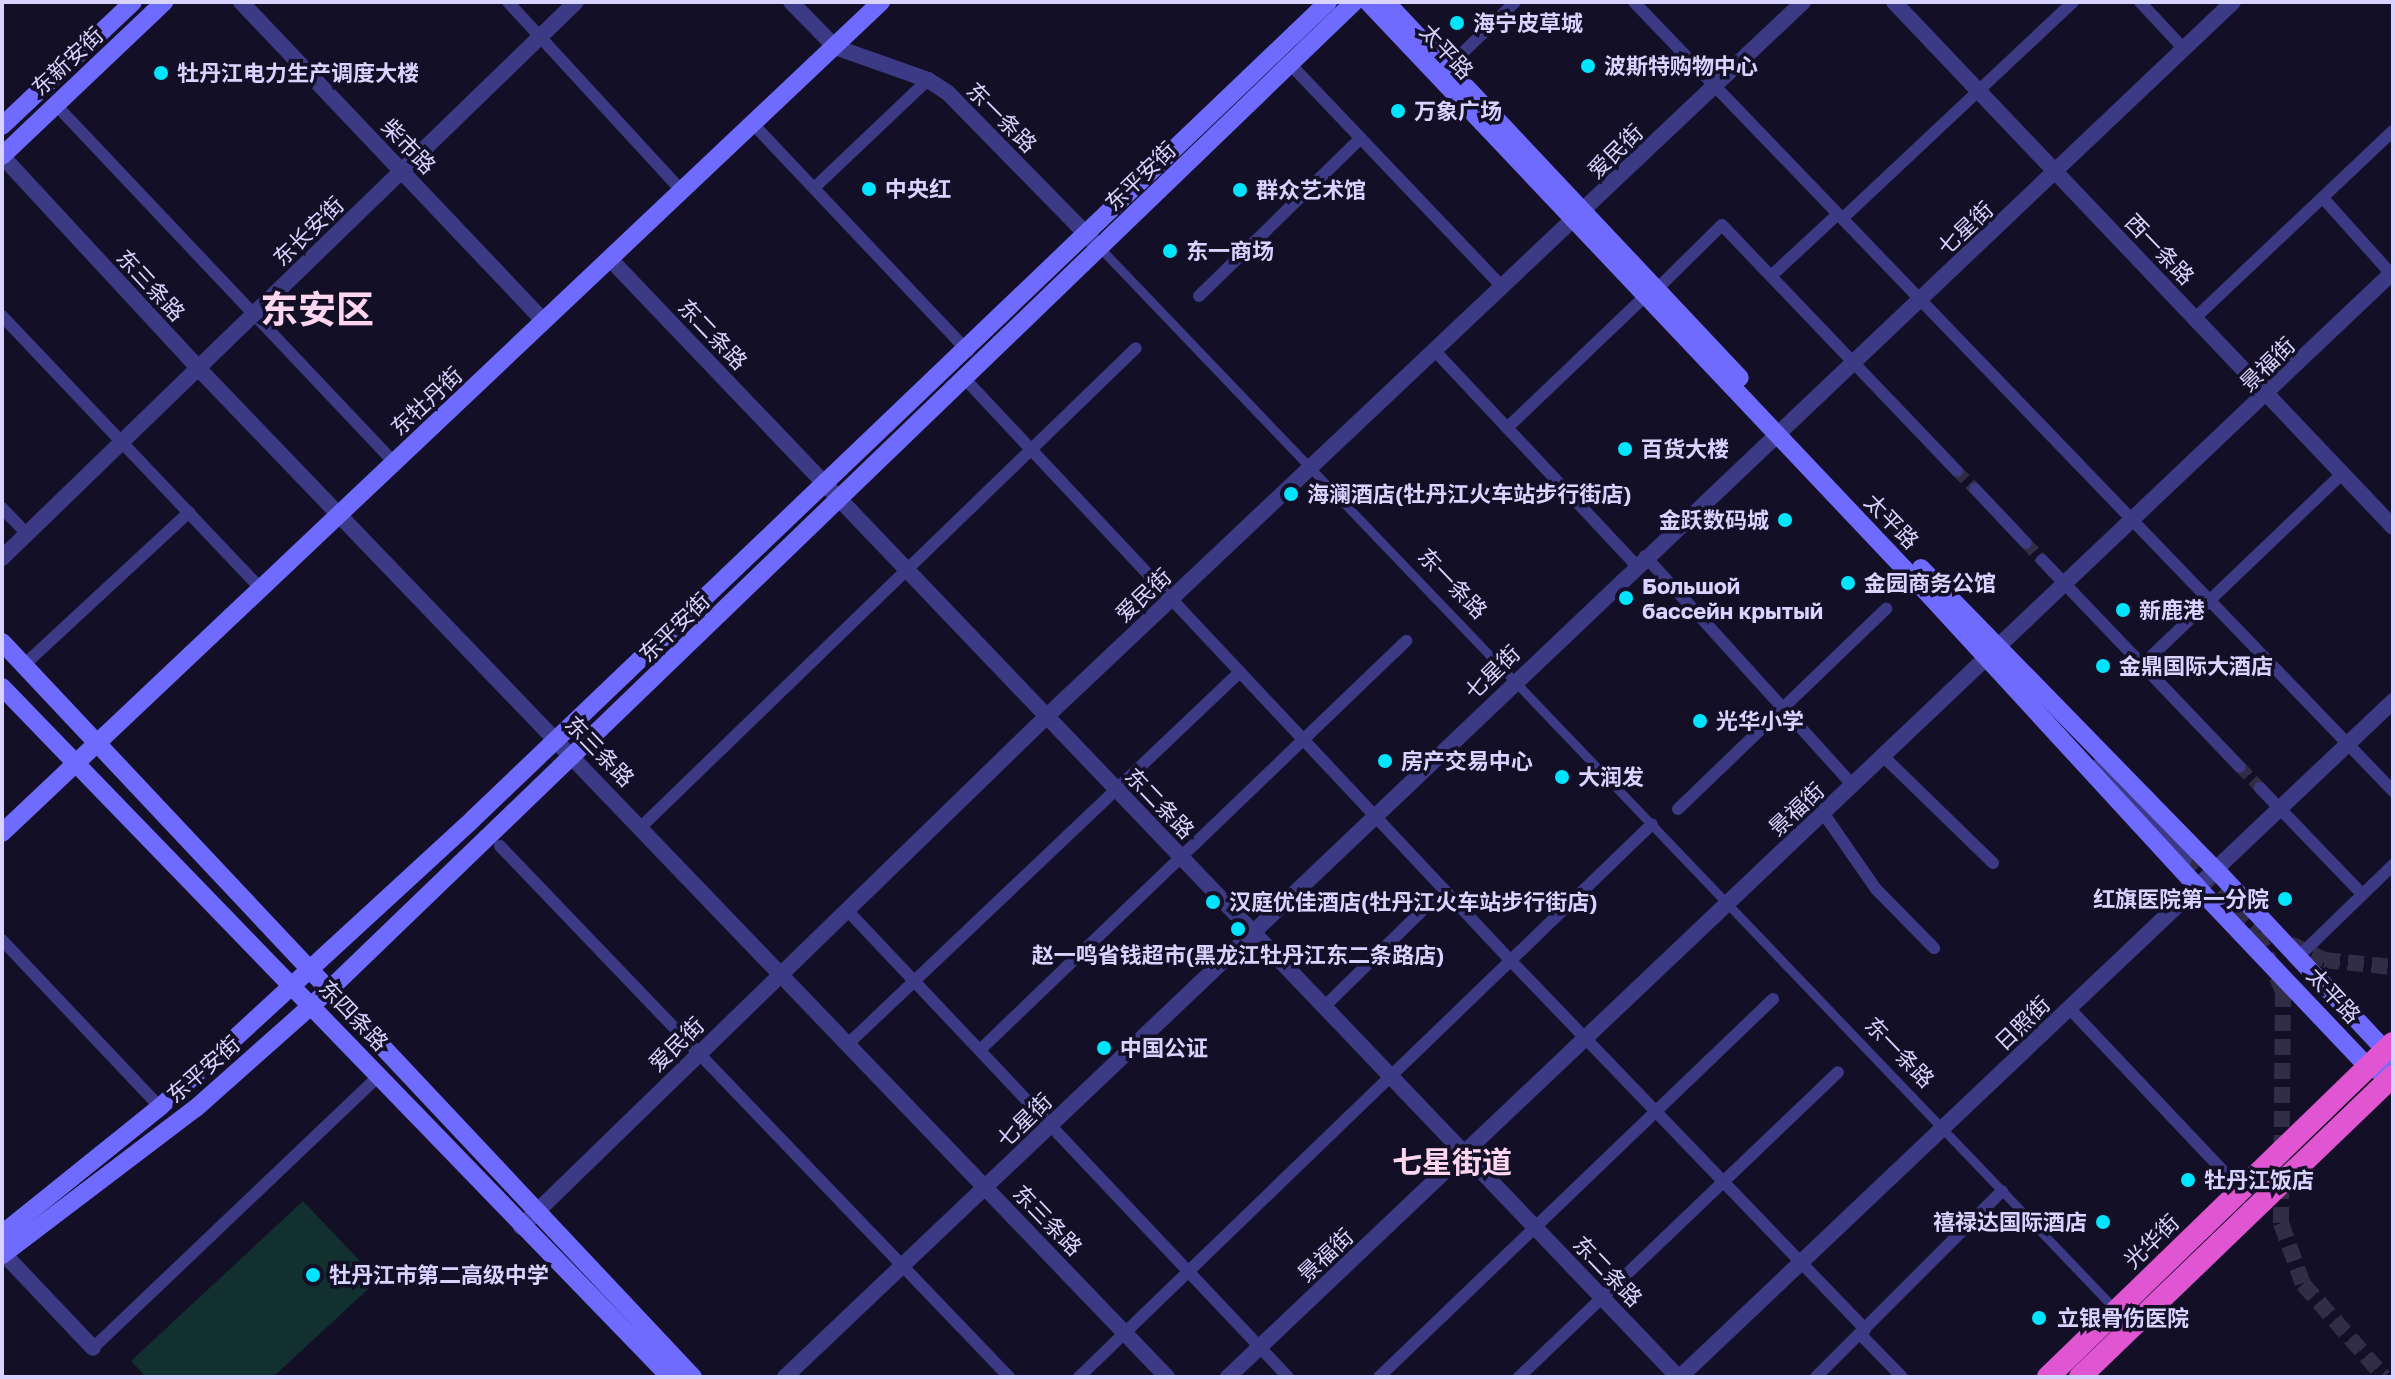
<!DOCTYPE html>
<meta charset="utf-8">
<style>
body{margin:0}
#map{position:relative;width:2395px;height:1379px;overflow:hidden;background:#130f26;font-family:"Golos Text","Noto Sans SC",sans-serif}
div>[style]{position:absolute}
.green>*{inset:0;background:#12302f}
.minor-tunnel>*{height:12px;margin-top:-6px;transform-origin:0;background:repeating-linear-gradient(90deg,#312d47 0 12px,transparent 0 18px)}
.tertiary-tunnel>*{height:16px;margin-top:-8px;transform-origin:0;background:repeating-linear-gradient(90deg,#312d47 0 16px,transparent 0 24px)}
.pedestrian>*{height:9px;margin:-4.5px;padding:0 4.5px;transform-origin:4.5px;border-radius:4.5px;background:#3d3a85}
.minor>*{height:12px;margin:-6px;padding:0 6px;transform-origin:6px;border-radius:6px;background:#3d3a85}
.tertiary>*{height:16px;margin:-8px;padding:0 8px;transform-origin:8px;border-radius:8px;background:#3d3a85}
.secondary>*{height:18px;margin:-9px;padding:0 9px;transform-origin:9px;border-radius:9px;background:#6f6bff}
.trunk>*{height:22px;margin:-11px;padding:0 11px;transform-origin:11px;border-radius:11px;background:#e055d1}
.dots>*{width:22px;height:22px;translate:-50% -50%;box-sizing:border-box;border:4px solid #130f26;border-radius:50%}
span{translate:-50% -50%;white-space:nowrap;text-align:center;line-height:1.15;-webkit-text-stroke:7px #130f26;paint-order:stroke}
.poi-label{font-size:22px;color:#d9d4ff;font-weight:700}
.left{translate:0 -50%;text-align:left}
.right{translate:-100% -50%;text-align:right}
.street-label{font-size:22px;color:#d9d4ff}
.district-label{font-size:30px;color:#ffd6f0;font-weight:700}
.town-label{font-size:38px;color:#ffd6f0;font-weight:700}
.frame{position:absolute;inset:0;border:4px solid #d9d4ff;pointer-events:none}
</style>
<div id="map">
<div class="green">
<i style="clip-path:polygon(303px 1201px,378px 1280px,273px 1377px,146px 1377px,131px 1361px)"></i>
</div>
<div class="minor-tunnel">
<i style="left:1957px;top:471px;width:25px;rotate:45deg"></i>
<i style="left:2026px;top:543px;width:23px;rotate:47deg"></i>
<i style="left:2240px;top:767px;width:29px;rotate:46deg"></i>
</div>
<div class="tertiary-tunnel">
<i style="left:2184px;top:859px;width:104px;rotate:45.4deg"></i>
<i style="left:2257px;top:933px;width:64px;rotate:65.9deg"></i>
<i style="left:2283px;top:991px;width:232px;rotate:90.5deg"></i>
<i style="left:2281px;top:1223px;width:65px;rotate:70.2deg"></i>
<i style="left:2303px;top:1284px;width:123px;rotate:48.9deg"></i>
<i style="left:2290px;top:944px;width:38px;rotate:25deg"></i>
<i style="left:2324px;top:960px;width:69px;rotate:5.8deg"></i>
</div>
<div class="pedestrian">
<i style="left:1100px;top:248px;width:1468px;rotate:46.27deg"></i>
</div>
<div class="minor">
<i style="left:508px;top:2px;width:257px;rotate:47.4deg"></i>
<i style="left:1634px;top:2px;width:1095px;rotate:46.11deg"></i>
<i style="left:2140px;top:2px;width:64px;rotate:46.9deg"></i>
<i style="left:1290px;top:64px;width:309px;rotate:46.4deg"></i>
<i style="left:1448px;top:67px;width:93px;rotate:-44.1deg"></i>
<i style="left:56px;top:105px;width:493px;rotate:46.6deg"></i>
<i style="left:753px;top:124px;width:313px;rotate:46.6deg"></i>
<i style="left:814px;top:188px;width:157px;rotate:-43.5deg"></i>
<i style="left:2323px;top:198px;width:105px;rotate:48.1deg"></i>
<i style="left:1843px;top:218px;width:316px;rotate:-43.2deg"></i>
<i style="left:1771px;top:276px;width:91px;rotate:-42.8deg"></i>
<i style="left:1657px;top:289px;width:91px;rotate:-44.6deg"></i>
<i style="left:1722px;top:225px;width:340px;rotate:46.3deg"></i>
<i style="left:1199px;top:296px;width:226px;rotate:-44.3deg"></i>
<i style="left:2px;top:316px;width:376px;rotate:46.5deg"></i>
<i style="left:2195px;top:318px;width:272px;rotate:-43.4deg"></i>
<i style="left:1435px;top:351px;width:294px;rotate:46.8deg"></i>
<i style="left:965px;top:379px;width:798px;rotate:46.83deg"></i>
<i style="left:1511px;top:961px;width:511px;rotate:46.11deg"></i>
<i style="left:1507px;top:428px;width:191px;rotate:-43.7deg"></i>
<i style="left:1975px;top:489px;width:74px;rotate:46.6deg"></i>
<i style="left:2px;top:508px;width:36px;rotate:46deg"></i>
<i style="left:1645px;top:556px;width:309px;rotate:47.8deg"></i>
<i style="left:2042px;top:560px;width:286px;rotate:46.3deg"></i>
<i style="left:24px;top:665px;width:225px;rotate:-42.8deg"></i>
<i style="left:2142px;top:665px;width:277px;rotate:-43.7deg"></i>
<i style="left:1884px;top:757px;width:152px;rotate:44.2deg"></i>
<i style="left:2260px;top:788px;width:147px;rotate:46.1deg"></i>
<i style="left:1678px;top:809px;width:289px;rotate:-43.9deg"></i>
<i style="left:1824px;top:814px;width:91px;rotate:55.3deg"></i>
<i style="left:1876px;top:889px;width:83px;rotate:45.5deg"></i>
<i style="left:642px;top:826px;width:687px;rotate:-44.06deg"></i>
<i style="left:500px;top:846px;width:736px;rotate:46.21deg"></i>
<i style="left:847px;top:910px;width:642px;rotate:46.64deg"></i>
<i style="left:2px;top:940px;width:230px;rotate:46.6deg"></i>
<i style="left:2297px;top:958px;width:134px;rotate:-44.1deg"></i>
<i style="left:1324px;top:1007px;width:168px;rotate:-44.5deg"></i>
<i style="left:2069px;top:1008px;width:250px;rotate:46.6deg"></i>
<i style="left:849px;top:1043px;width:539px;rotate:-43.5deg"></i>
<i style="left:980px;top:1050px;width:591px;rotate:-43.83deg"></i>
<i style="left:1860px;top:1334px;width:60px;rotate:45.7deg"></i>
<i style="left:93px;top:1348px;width:395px;rotate:-43.6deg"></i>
<i style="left:1079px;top:1377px;width:796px;rotate:-43.98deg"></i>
<i style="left:1379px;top:1377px;width:546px;rotate:-43.81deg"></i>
<i style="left:1519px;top:1377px;width:441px;rotate:-43.7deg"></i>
<i style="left:1816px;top:1377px;width:263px;rotate:-45deg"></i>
</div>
<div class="tertiary">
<i style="left:241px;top:2px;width:440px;rotate:46.5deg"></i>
<i style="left:791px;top:2px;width:63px;rotate:45.6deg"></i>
<i style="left:835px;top:47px;width:99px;rotate:19.5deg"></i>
<i style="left:928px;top:80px;width:24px;rotate:33deg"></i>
<i style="left:948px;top:93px;width:207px;rotate:45.6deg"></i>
<i style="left:1894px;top:2px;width:724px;rotate:46.45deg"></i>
<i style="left:2px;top:156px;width:289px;rotate:47.2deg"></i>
<i style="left:198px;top:368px;width:1399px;rotate:46.16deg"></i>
<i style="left:610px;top:259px;width:1546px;rotate:46.31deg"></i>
<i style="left:2px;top:558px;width:799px;rotate:-44.09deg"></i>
<i style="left:2101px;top:764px;width:109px;rotate:46.5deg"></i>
<i style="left:2164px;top:838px;width:29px;rotate:46deg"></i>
<i style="left:521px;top:1227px;width:733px;rotate:-44.17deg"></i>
<i style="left:1047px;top:716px;width:1040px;rotate:-43.36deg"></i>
<i style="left:2px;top:1252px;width:132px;rotate:46.5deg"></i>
<i style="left:785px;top:1377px;width:1997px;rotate:-43.52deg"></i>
<i style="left:1228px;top:1377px;width:1606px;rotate:-43.49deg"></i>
<i style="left:1680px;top:1377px;width:983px;rotate:-43.47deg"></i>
</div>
<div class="secondary">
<i style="left:1368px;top:2px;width:797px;rotate:46.58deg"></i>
<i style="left:1916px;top:581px;width:417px;rotate:47.4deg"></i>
<i style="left:2198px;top:888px;width:247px;rotate:46.5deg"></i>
<i style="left:2368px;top:1067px;width:12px;rotate:20deg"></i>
<i style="left:1386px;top:2px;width:516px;rotate:46.73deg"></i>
<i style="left:2px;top:126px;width:180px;rotate:-43.4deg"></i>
<i style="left:2px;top:156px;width:224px;rotate:-43.5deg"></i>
<i style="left:1921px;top:568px;width:422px;rotate:45.7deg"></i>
<i style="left:2216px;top:870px;width:247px;rotate:46.8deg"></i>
<i style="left:2385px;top:1050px;width:12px;rotate:76deg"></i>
<i style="left:2px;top:642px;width:1009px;rotate:46.77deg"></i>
<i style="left:2px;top:687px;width:960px;rotate:45.93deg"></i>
<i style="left:2px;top:833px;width:1210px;rotate:-43.39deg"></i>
<i style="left:2px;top:1234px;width:203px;rotate:-38.8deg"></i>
<i style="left:160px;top:1107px;width:425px;rotate:-42.6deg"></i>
<i style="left:473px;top:819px;width:1183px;rotate:-43.7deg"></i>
<i style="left:2px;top:1255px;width:243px;rotate:-37.2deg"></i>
<i style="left:196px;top:1108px;width:181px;rotate:-41.6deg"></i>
<i style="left:331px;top:988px;width:1421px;rotate:-43.94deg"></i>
</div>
<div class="trunk">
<i style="left:2048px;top:1377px;width:480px;rotate:-44.1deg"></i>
<i style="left:2080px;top:1377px;width:434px;rotate:-43.9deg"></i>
</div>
<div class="dots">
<i style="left:1457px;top:23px;background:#00e5ff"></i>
<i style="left:1588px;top:66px;background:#00e5ff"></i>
<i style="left:161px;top:73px;background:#00e5ff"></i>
<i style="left:1398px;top:111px;background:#00e5ff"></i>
<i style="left:869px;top:189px;background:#00e5ff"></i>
<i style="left:1240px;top:190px;background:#00e5ff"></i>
<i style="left:1170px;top:251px;background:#00e5ff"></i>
<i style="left:1625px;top:449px;background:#00e5ff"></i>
<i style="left:1291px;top:494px;background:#00e5ff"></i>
<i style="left:1785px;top:520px;background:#00e5ff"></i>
<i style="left:1848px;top:583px;background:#00e5ff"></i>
<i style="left:1626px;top:598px;background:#00e5ff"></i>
<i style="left:2123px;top:610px;background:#00e5ff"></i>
<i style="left:2103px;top:666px;background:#00e5ff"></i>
<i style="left:1700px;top:721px;background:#00e5ff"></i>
<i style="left:1385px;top:761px;background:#00e5ff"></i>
<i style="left:1562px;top:777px;background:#00e5ff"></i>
<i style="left:2285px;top:899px;background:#00e5ff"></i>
<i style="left:1213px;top:902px;background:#00e5ff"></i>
<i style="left:1238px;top:929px;background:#00e5ff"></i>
<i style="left:1104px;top:1048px;background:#00e5ff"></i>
<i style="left:2188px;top:1180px;background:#00e5ff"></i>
<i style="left:2103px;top:1222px;background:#00e5ff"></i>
<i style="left:313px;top:1275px;background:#00e5ff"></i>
<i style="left:2039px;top:1318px;background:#00e5ff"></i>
</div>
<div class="poi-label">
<span class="left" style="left:1473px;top:23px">海宁皮草城</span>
<span class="left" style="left:1604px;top:66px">波斯特购物中心</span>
<span class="left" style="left:177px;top:73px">牡丹江电力生产调度大楼</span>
<span class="left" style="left:1414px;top:111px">万象广场</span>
<span class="left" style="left:885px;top:189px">中央红</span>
<span class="left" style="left:1256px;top:190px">群众艺术馆</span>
<span class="left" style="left:1186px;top:251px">东一商场</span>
<span class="left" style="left:1641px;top:449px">百货大楼</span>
<span class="left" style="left:1307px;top:494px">海澜酒店(牡丹江火车站步行街店)</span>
<span class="right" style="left:1769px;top:520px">金跃数码城</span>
<span class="left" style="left:1864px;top:583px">金园商务公馆</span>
<span class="left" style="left:1642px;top:598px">Большой<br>бассейн крытый</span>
<span class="left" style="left:2139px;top:610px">新鹿港</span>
<span class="left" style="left:2119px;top:666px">金鼎国际大酒店</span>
<span class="left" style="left:1716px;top:721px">光华小学</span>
<span class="left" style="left:1401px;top:761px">房产交易中心</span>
<span class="left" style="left:1578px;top:777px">大润发</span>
<span class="right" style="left:2269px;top:899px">红旗医院第一分院</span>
<span class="left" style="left:1229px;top:902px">汉庭优佳酒店(牡丹江火车站步行街店)</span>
<span style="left:1238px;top:955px">赵一鸣省钱超市(黑龙江牡丹江东二条路店)</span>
<span class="left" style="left:1120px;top:1048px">中国公证</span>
<span class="left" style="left:2204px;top:1180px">牡丹江饭店</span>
<span class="right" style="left:2087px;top:1222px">禧禄达国际酒店</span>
<span class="left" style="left:329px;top:1275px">牡丹江市第二高级中学</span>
<span class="left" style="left:2057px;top:1318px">立银骨伤医院</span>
</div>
<div class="street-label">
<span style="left:1447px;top:51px;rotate:47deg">太平路</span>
<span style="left:67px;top:61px;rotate:-43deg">东新安街</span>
<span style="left:1002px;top:117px;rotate:45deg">东一条路</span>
<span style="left:409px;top:146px;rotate:46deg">柴市路</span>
<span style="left:1615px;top:151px;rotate:-44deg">爱民街</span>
<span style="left:1140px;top:176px;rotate:-44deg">东平安街</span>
<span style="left:1965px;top:228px;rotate:-43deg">七星街</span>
<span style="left:308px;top:231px;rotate:-44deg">东长安街</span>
<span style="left:2160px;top:249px;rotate:46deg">西一条路</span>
<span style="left:151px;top:285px;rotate:47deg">东三条路</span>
<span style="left:713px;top:334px;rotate:46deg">东二条路</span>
<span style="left:2267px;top:364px;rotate:-44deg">景福街</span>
<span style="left:426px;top:401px;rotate:-43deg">东牡丹街</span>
<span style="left:1892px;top:521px;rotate:46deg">太平路</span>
<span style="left:1453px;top:583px;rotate:46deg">东一条路</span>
<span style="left:1143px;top:595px;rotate:-43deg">爱民街</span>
<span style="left:674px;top:627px;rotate:-44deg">东平安街</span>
<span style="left:1492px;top:672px;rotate:-44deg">七星街</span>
<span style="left:600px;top:751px;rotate:46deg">东三条路</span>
<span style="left:1160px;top:803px;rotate:46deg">东二条路</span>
<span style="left:1796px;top:809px;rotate:-43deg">景福街</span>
<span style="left:2334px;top:995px;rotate:47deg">太平路</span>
<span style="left:354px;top:1015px;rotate:46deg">东四条路</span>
<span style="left:2022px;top:1023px;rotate:-44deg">日照街</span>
<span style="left:676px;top:1044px;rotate:-44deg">爱民街</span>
<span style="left:1900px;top:1052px;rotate:46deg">东一条路</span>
<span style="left:203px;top:1069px;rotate:-41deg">东平安街</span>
<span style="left:1024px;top:1120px;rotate:-44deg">七星街</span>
<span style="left:1048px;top:1220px;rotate:46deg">东三条路</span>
<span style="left:2151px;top:1241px;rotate:-44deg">光华街</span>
<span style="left:1325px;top:1255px;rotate:-43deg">景福街</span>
<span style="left:1608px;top:1271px;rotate:46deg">东二条路</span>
</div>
<div class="district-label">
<span style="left:1452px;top:1162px">七星街道</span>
</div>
<div class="town-label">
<span style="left:317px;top:309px">东安区</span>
</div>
<div class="frame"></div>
</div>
